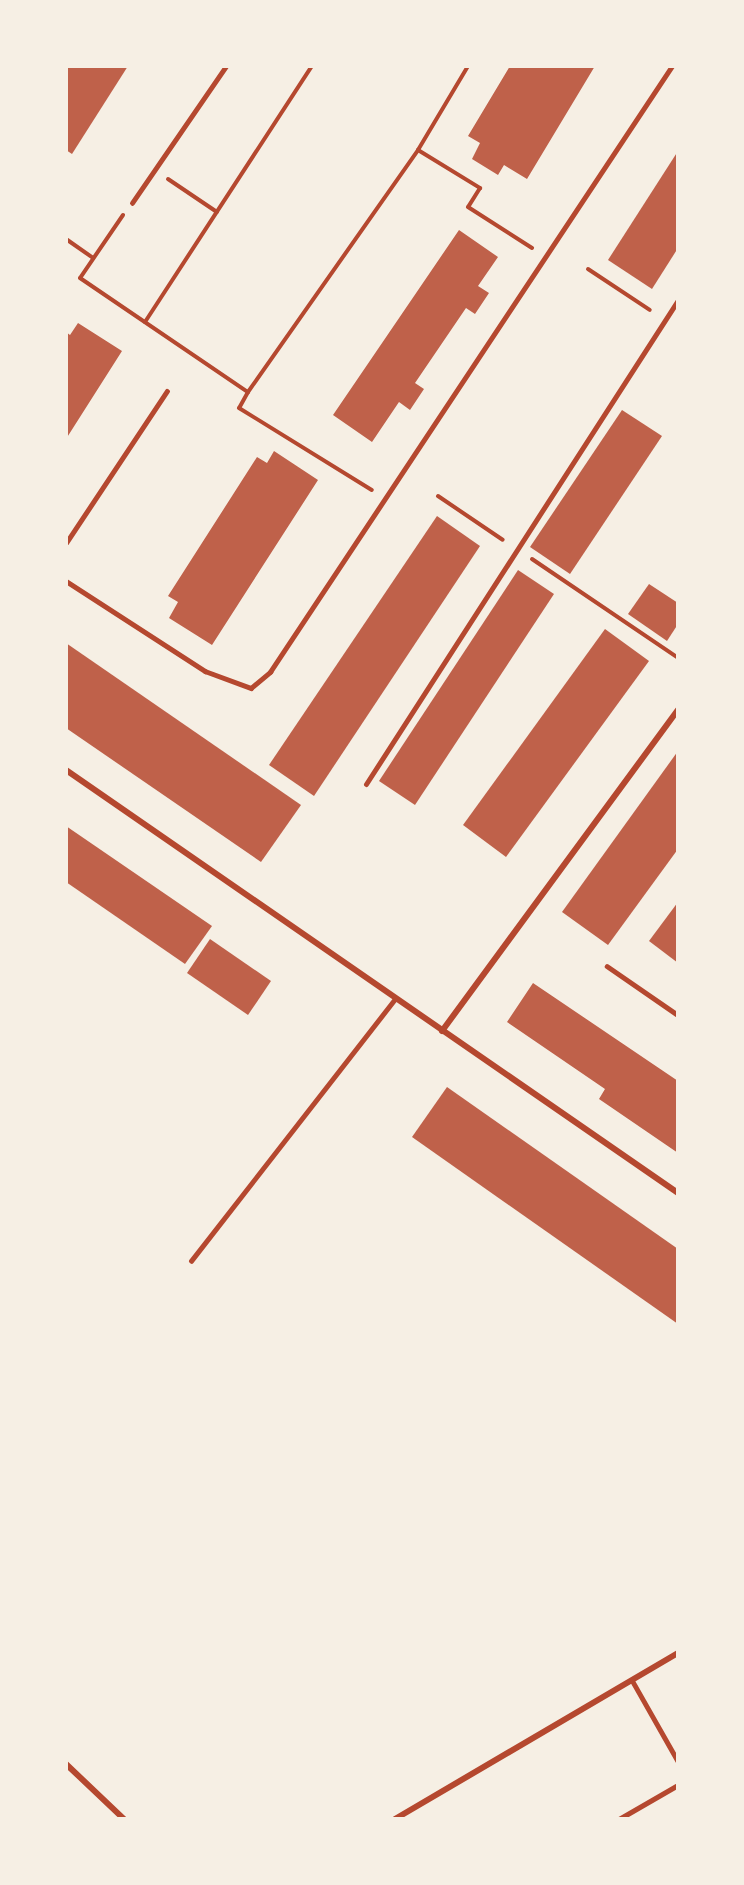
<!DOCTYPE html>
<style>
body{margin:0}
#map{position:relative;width:744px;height:1885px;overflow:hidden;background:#f6efe4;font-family:Barlow,sans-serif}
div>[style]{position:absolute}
.building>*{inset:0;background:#bf614a}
.path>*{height:4px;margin:-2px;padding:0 2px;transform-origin:2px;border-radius:2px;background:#b5482f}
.service>*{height:4.5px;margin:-2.25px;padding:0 2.25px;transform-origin:2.25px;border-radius:2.25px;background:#b5482f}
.pedestrian>*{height:5px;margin:-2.5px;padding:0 2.5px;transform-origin:2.5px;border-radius:2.5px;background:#b5482f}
.minor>*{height:6px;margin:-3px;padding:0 3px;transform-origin:3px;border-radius:3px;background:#b5482f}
span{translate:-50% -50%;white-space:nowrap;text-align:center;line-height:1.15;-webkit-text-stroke:6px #f6efe4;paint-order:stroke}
.frame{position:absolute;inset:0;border:68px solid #f6efe4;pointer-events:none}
</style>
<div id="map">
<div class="building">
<i style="clip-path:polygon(66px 66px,128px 66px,72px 154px,66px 150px)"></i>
<i style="clip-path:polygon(510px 66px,595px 66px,527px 179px,504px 165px,498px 175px,472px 159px,480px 143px,468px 136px)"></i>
<i style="clip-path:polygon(678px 151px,678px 248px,652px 289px,608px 260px)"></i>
<i style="clip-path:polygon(459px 230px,498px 257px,478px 286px,489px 293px,475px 314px,466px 308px,415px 383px,424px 389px,410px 410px,399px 402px,372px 442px,333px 415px)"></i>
<i style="clip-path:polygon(78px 323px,122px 351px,66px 439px,66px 332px,70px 335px)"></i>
<i style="clip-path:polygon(622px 410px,662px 436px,570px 574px,530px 547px)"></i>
<i style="clip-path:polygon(274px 451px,318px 480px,212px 645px,169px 618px,178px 602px,168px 596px,257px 457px,267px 463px)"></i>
<i style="clip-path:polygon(437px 516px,480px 546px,314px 796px,269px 765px)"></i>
<i style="clip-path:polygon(518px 570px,554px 594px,415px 805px,379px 781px)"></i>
<i style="clip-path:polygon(649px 584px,678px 603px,678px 624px,667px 641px,628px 614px)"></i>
<i style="clip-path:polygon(605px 629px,649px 661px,506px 857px,463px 825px)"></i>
<i style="clip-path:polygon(66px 643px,301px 805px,261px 862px,66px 728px)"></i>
<i style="clip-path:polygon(678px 751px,678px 849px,608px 945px,562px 912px)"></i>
<i style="clip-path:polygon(66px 826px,212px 926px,185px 964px,66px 882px)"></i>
<i style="clip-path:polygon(678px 902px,678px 963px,649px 941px)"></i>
<i style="clip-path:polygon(210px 939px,271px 981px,248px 1015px,187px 973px)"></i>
<i style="clip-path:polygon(533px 983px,678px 1081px,678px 1153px,599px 1099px,605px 1089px,507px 1022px)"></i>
<i style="clip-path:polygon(447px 1087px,678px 1249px,678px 1324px,412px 1137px)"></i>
</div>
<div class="path">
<i style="left:418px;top:150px;width:98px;rotate:-59.2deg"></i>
<i style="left:168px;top:179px;width:59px;rotate:34deg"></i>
<i style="left:123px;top:215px;width:76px;rotate:124.3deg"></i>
<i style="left:80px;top:278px;width:203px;rotate:34.2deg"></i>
<i style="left:248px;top:392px;width:18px;rotate:119deg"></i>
<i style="left:239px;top:408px;width:156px;rotate:31.7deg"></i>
<i style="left:66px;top:239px;width:33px;rotate:35deg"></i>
<i style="left:588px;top:269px;width:74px;rotate:33.5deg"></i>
<i style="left:145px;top:322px;width:306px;rotate:-56.9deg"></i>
<i style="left:248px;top:392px;width:296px;rotate:-54.9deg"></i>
<i style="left:418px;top:150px;width:73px;rotate:31.5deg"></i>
<i style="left:480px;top:188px;width:22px;rotate:122deg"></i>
<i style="left:468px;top:207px;width:76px;rotate:32.6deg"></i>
<i style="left:438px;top:496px;width:78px;rotate:34.1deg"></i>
<i style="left:532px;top:559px;width:176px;rotate:34.1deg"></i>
</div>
<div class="service">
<i style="left:132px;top:203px;width:166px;rotate:-55.5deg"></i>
<i style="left:66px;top:543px;width:182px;rotate:-56.4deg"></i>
<i style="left:66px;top:581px;width:166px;rotate:32.9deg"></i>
<i style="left:205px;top:671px;width:49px;rotate:20.3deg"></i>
<i style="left:251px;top:688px;width:25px;rotate:-40deg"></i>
<i style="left:270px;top:672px;width:727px;rotate:-56.44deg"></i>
<i style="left:607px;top:966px;width:86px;rotate:34.6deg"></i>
<i style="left:191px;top:1261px;width:332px;rotate:-52.1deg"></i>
<i style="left:632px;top:1680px;width:93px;rotate:60.4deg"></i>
<i style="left:619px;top:1819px;width:68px;rotate:-30deg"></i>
</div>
<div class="pedestrian">
<i style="left:366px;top:784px;width:576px;rotate:-57.19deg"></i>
</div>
<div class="minor">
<i style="left:66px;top:770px;width:744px;rotate:34.65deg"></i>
<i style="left:442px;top:1031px;width:398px;rotate:-53.7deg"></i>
<i style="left:66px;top:1764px;width:80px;rotate:43.5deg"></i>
<i style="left:395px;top:1819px;width:328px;rotate:-30.4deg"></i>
</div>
<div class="frame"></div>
</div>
